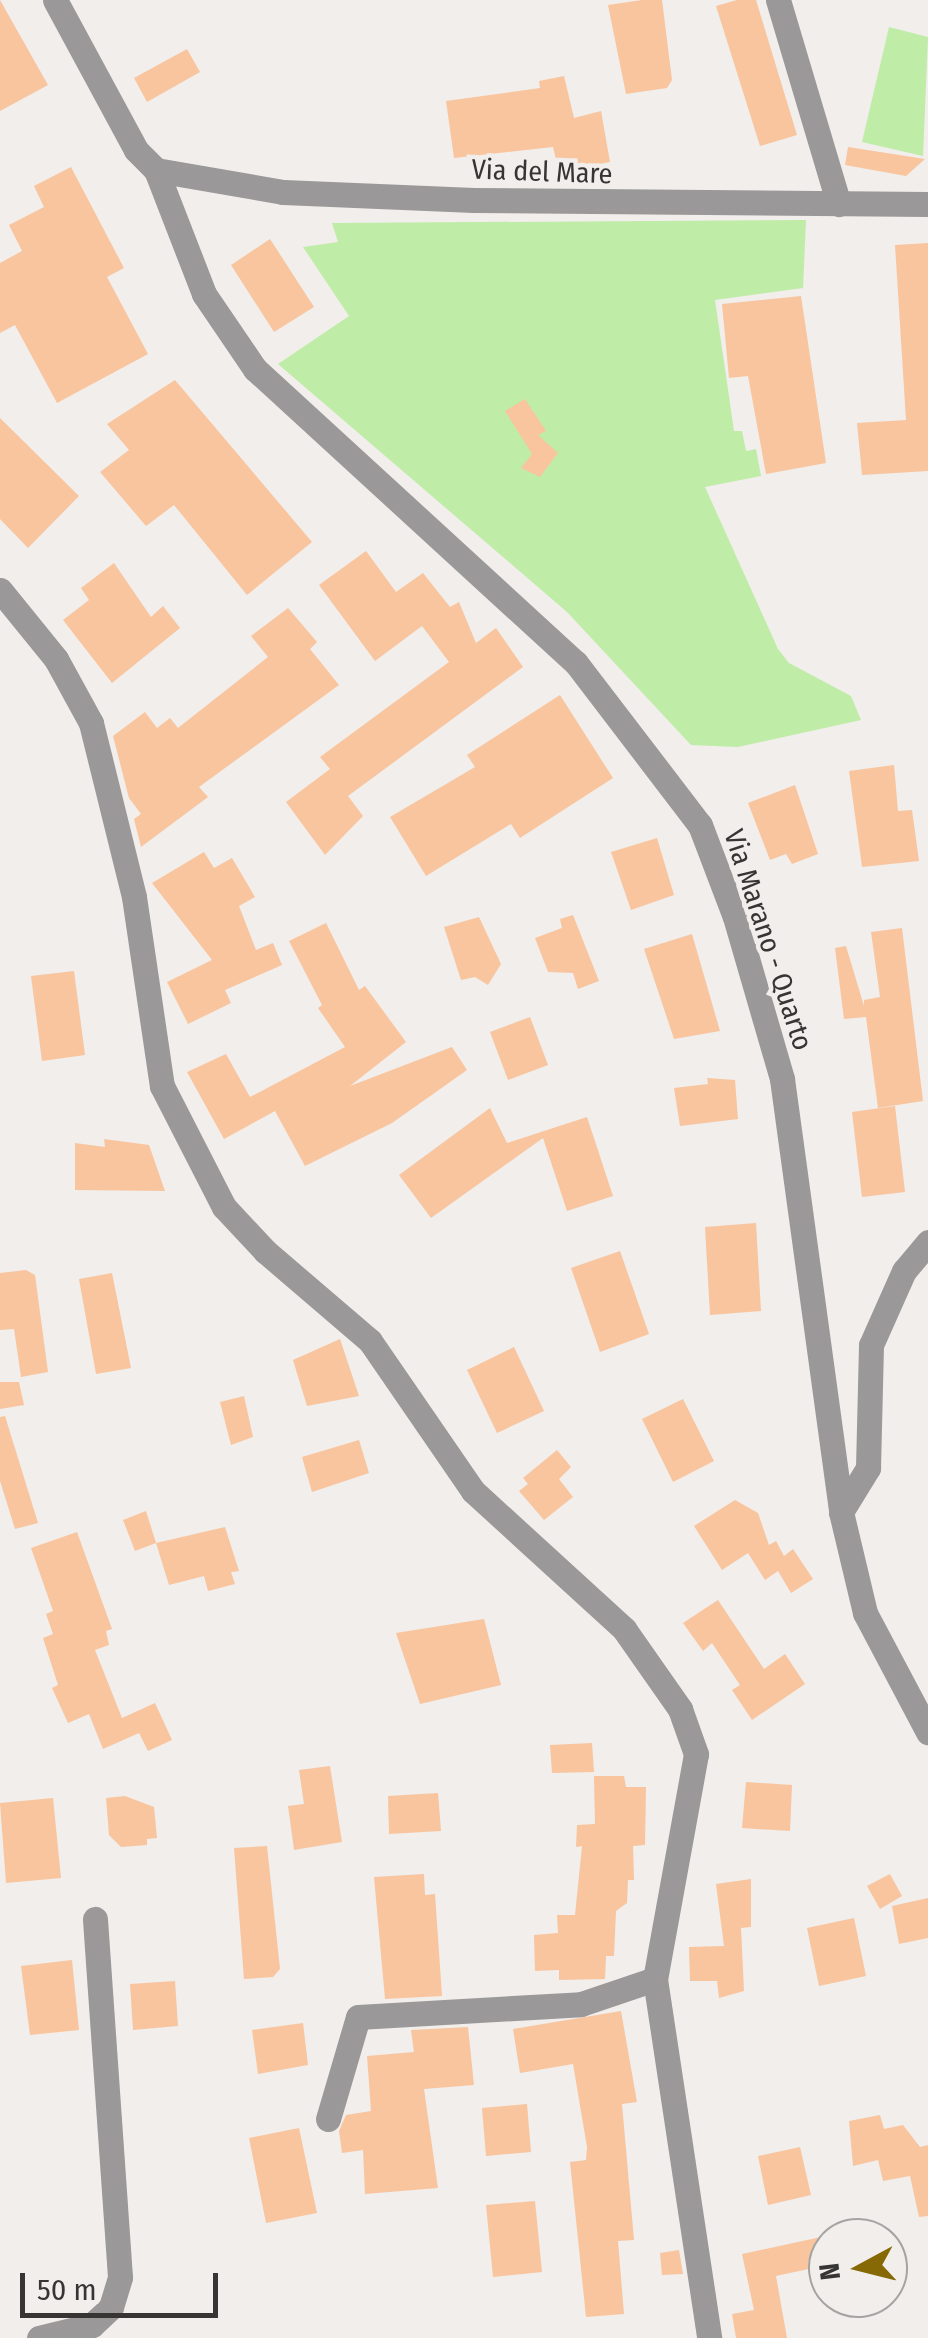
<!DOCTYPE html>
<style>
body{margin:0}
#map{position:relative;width:928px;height:2338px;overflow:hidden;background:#f1eeeb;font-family:"Fira Sans Condensed",sans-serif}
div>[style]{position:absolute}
.green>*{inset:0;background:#bfeca7}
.building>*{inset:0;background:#f8c59f}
.minor>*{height:25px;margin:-12.5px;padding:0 12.5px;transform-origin:12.5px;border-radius:12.5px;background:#9a9898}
span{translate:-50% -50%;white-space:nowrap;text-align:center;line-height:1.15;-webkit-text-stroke:9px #f1eeeb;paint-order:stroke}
.street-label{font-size:28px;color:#363534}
.north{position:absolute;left:808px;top:2218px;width:100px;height:100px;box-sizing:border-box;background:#f1eeeb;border:2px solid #a6a4a2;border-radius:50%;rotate:263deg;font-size:28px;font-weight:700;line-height:40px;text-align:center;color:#363534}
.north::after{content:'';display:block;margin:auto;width:35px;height:45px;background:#866904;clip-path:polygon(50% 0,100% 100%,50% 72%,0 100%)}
.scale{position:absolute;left:20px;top:2273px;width:198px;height:45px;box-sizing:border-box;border:5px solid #363534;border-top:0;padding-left:12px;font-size:30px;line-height:35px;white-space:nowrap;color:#363534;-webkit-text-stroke:8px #f1eeeb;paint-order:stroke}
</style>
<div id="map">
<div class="green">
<i style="clip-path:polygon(889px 27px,928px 37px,923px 156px,862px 142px)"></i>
<i style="clip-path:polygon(806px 220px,803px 288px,715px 300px,734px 431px,742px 431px,746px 451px,756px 449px,761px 476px,705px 487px,778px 649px,789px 663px,851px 696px,861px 720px,738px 747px,691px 745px,567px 612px,278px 364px,349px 316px,303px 247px,338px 242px,332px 223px)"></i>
</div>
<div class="building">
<i style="clip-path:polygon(0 0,48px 85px,0 111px)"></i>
<i style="clip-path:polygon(642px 0,662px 0,672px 80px,667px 88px,626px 94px,608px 5px)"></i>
<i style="clip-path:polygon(737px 0,756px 0,797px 135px,760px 146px,716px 6px)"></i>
<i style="clip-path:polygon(187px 49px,200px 72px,147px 102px,134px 78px)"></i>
<i style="clip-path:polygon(564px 76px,574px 118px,601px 111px,610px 162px,559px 172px,553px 147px,454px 158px,446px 101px,540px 88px,539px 81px)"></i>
<i style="clip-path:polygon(848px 147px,925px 159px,906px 176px,845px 165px)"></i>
<i style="clip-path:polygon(71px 167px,124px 268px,107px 277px,148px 354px,57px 403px,15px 325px,0 333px,0 263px,22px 251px,9px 225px,44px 207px,34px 186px)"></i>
<i style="clip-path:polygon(270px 239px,314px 307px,274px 332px,231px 265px)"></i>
<i style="clip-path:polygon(928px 243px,928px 471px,862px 475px,857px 423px,906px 420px,895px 245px)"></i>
<i style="clip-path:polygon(801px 296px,826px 463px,766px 474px,748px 376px,729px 378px,722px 304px)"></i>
<i style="clip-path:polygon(175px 380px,312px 542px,247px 595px,174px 505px,146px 526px,100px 472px,129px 450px,107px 424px)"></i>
<i style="clip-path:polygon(525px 399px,546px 431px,538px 435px,558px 453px,540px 477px,521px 468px,532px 454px,505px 411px)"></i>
<i style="clip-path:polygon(0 418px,79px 496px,28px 548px,0 519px)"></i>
<i style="clip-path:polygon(366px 551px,396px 592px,423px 573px,450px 607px,459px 602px,476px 643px,496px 628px,523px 667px,348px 796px,363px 816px,325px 855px,286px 802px,330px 769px,320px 757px,449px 662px,422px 626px,375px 661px,319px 585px)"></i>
<i style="clip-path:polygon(114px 563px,151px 617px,163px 606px,180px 628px,112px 683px,63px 620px,89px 600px,81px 588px)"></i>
<i style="clip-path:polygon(288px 608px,317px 642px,310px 649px,339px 685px,199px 787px,208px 797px,141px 847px,134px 819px,141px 814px,129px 798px,113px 736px,145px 712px,157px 728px,170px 718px,178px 728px,268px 657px,251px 636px)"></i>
<i style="clip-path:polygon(560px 695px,613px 778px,520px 838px,511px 824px,426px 876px,390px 817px,475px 767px,467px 755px)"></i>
<i style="clip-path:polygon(894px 765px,898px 811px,912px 810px,919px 861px,862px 867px,849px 771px)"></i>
<i style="clip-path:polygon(795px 785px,818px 854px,792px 864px,786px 854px,770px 860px,748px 803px)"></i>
<i style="clip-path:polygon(657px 838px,674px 895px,631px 910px,611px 852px)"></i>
<i style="clip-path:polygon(204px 852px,214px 868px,232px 858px,255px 897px,239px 906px,256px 950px,273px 943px,282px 965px,225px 990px,231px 1003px,188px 1024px,167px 982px,212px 960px,152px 883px)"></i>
<i style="clip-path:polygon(573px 915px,599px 981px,578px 989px,573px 973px,548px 972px,535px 938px,562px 928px,560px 919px)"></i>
<i style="clip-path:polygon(479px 917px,501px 964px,488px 985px,475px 977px,461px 980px,444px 927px)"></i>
<i style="clip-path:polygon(326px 923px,359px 990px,365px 986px,406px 1042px,350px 1086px,452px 1047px,467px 1070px,392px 1123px,305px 1166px,275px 1111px,224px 1139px,187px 1072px,226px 1054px,250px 1097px,345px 1047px,318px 1008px,322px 1005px,289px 941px)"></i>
<i style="clip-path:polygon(902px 928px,923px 1101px,878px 1108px,866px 1017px,844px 1019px,835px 948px,846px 946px,864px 1006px,864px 1000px,880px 997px,871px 932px)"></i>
<i style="clip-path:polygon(692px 934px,720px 1031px,674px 1039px,644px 949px)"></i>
<i style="clip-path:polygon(74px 971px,85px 1055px,42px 1061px,31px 976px)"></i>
<i style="clip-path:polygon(530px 1017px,548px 1065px,508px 1080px,490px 1032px)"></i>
<i style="clip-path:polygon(707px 1078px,735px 1080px,738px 1119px,680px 1126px,674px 1088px,708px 1084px)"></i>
<i style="clip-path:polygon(895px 1106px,905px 1192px,862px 1197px,852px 1112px)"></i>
<i style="clip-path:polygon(490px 1108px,507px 1143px,587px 1117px,613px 1196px,567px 1211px,543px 1138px,431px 1218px,399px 1175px)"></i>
<i style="clip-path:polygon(104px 1139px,149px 1145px,165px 1191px,75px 1190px,75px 1143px,105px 1147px)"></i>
<i style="clip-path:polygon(756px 1223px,761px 1311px,710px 1315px,705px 1227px)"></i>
<i style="clip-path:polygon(620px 1251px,649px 1334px,600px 1352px,571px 1268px)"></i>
<i style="clip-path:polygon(26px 1270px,35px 1275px,48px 1372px,21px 1377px,14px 1329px,0 1330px,0 1273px)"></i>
<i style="clip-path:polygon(112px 1273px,131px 1368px,96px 1374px,79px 1279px)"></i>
<i style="clip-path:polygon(340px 1339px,359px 1396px,307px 1406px,293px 1360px)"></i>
<i style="clip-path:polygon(514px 1347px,544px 1411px,497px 1433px,467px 1370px)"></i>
<i style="clip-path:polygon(0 1382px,19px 1382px,24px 1405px,0 1409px)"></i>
<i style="clip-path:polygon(244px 1396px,253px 1437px,231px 1445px,220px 1402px)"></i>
<i style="clip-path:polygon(683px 1399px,714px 1461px,673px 1482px,642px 1419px)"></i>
<i style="clip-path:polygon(5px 1416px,38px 1523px,15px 1529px,0 1481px,0 1417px)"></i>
<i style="clip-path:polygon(359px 1440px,369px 1473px,312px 1492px,302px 1457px)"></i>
<i style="clip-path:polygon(557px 1450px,571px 1467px,559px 1479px,573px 1497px,544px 1520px,519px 1491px,528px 1484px,523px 1478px)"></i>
<i style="clip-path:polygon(735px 1500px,758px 1513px,769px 1545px,776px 1541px,784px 1556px,793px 1549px,813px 1579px,791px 1593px,778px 1571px,765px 1580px,748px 1553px,722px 1570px,694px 1526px)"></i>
<i style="clip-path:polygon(146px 1511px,156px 1543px,135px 1551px,123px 1520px)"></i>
<i style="clip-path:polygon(225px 1527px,239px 1571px,231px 1572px,235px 1584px,208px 1591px,204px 1576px,169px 1585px,156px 1543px)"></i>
<i style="clip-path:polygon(77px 1532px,112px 1629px,106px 1631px,109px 1645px,95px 1650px,122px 1718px,155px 1703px,172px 1740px,148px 1751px,139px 1733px,103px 1749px,89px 1714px,68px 1723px,52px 1688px,58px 1685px,43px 1638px,53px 1634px,46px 1614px,53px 1611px,31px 1548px)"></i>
<i style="clip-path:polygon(718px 1600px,764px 1669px,785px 1654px,805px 1684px,752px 1720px,732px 1690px,740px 1685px,712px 1643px,703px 1651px,683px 1623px)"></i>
<i style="clip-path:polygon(484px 1619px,501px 1685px,420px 1704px,396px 1633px)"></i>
<i style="clip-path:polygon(592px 1743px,594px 1772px,552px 1773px,550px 1745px)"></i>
<i style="clip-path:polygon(330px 1766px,342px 1842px,294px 1850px,288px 1806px,304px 1804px,299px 1770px)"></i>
<i style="clip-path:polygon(594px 1776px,624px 1776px,626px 1787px,646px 1787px,645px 1845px,633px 1846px,634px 1880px,628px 1880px,627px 1903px,616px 1911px,614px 1956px,606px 1956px,605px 1979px,559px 1980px,559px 1970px,535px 1971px,534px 1935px,558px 1933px,557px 1915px,575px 1915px,582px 1846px,576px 1847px,577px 1825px,595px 1824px)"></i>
<i style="clip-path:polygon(746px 1782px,792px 1785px,790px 1831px,742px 1828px)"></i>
<i style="clip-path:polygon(438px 1793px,441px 1831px,389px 1834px,388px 1796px)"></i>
<i style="clip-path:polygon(125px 1796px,154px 1807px,157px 1838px,147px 1839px,147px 1845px,121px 1847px,109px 1835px,106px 1798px)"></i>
<i style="clip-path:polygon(53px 1798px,61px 1878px,6px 1883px,0 1803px)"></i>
<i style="clip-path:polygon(267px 1846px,280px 1969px,273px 1977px,244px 1979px,234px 1848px)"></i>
<i style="clip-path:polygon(424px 1874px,425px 1895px,435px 1894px,442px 1996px,385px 1999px,374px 1877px)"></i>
<i style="clip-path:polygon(890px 1874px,902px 1896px,880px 1909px,867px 1886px)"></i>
<i style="clip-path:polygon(751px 1879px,751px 1927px,741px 1928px,744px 1991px,719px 1998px,717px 1981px,690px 1981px,689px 1947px,724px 1946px,716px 1884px)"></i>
<i style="clip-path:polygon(928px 1898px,928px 1938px,899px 1944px,892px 1906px)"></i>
<i style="clip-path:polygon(854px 1918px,866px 1976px,819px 1986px,807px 1928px)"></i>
<i style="clip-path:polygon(72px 1960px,79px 2030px,30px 2035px,21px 1966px)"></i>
<i style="clip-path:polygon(175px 1981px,178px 2026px,133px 2030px,130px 1984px)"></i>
<i style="clip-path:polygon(621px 2011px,637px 2102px,622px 2104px,634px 2240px,618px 2241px,624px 2314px,586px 2317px,570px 2162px,586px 2160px,587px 2147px,573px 2064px,520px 2073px,513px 2029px)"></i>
<i style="clip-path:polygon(303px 2023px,308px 2065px,258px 2074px,252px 2030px)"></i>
<i style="clip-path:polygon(468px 2027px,474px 2085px,424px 2089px,438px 2188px,365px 2194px,363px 2150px,342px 2153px,339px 2131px,346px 2115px,371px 2111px,367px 2056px,414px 2052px,411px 2030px)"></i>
<i style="clip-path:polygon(527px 2104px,531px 2152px,486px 2156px,482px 2108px)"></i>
<i style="clip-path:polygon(880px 2115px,884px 2129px,903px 2125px,920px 2147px,928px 2145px,928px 2216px,919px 2217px,910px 2176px,883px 2181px,878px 2160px,853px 2166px,849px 2121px)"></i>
<i style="clip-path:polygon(299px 2128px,317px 2213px,266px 2223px,249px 2138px)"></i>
<i style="clip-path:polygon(800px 2147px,811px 2195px,768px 2205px,758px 2156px)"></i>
<i style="clip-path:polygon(535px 2201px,542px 2272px,493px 2277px,486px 2205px)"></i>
<i style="clip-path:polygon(821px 2237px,827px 2265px,776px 2276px,787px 2338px,736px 2338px,732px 2314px,754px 2310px,742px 2254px)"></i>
<i style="clip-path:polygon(679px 2250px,683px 2274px,662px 2275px,660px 2253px)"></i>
</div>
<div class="minor">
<i style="left:55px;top:0;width:170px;rotate:61.6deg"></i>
<i style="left:136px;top:150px;width:28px;rotate:45deg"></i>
<i style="left:156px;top:170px;width:133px;rotate:68.8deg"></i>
<i style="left:204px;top:294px;width:91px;rotate:55.8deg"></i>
<i style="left:255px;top:369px;width:435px;rotate:42.5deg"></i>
<i style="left:576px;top:663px;width:204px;rotate:52.6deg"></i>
<i style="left:700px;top:825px;width:98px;rotate:69.2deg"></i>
<i style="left:735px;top:917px;width:169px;rotate:73.8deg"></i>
<i style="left:782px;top:1079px;width:437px;rotate:82.2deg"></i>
<i style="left:841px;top:1512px;width:104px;rotate:76.6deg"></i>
<i style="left:865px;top:1613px;width:135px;rotate:62.1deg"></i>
<i style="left:778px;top:0;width:213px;rotate:73.4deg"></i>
<i style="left:156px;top:170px;width:129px;rotate:9.8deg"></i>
<i style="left:283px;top:192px;width:191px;rotate:2.4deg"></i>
<i style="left:474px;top:200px;width:454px;rotate:0.5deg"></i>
<i style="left:0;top:590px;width:89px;rotate:50.9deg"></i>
<i style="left:56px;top:659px;width:73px;rotate:61.3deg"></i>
<i style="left:91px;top:723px;width:179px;rotate:76.1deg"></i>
<i style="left:134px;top:897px;width:191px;rotate:81.6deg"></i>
<i style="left:162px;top:1086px;width:136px;rotate:62.9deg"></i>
<i style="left:224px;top:1207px;width:60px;rotate:47deg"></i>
<i style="left:265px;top:1251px;width:138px;rotate:40.6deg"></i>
<i style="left:370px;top:1341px;width:182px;rotate:55.5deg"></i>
<i style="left:473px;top:1491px;width:205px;rotate:42.4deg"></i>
<i style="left:624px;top:1629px;width:98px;rotate:55deg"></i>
<i style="left:680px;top:1709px;width:48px;rotate:70.4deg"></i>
<i style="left:696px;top:1754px;width:229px;rotate:100.3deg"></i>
<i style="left:655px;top:1979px;width:363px;rotate:81.4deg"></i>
<i style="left:841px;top:1512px;width:52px;rotate:-58.5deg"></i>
<i style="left:868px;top:1468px;width:123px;rotate:-88.6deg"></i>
<i style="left:871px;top:1345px;width:81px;rotate:-66deg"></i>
<i style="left:904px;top:1271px;width:38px;rotate:-50deg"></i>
<i style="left:328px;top:2119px;width:106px;rotate:-73.6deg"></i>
<i style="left:358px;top:2017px;width:223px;rotate:-3.3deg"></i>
<i style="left:581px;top:2004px;width:78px;rotate:-18.7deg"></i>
<i style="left:39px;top:2338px;width:55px;rotate:-13.8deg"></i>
<i style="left:92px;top:2325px;width:26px;rotate:-43deg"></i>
<i style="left:111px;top:2307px;width:31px;rotate:-73deg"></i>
<i style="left:120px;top:2277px;width:359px;rotate:-94deg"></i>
</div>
<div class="street-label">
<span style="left:542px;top:172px;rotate:2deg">Via del Mare</span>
<span style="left:768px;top:940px;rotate:72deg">Via Marano - Quarto</span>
</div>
<div class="north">N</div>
<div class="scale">50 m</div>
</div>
